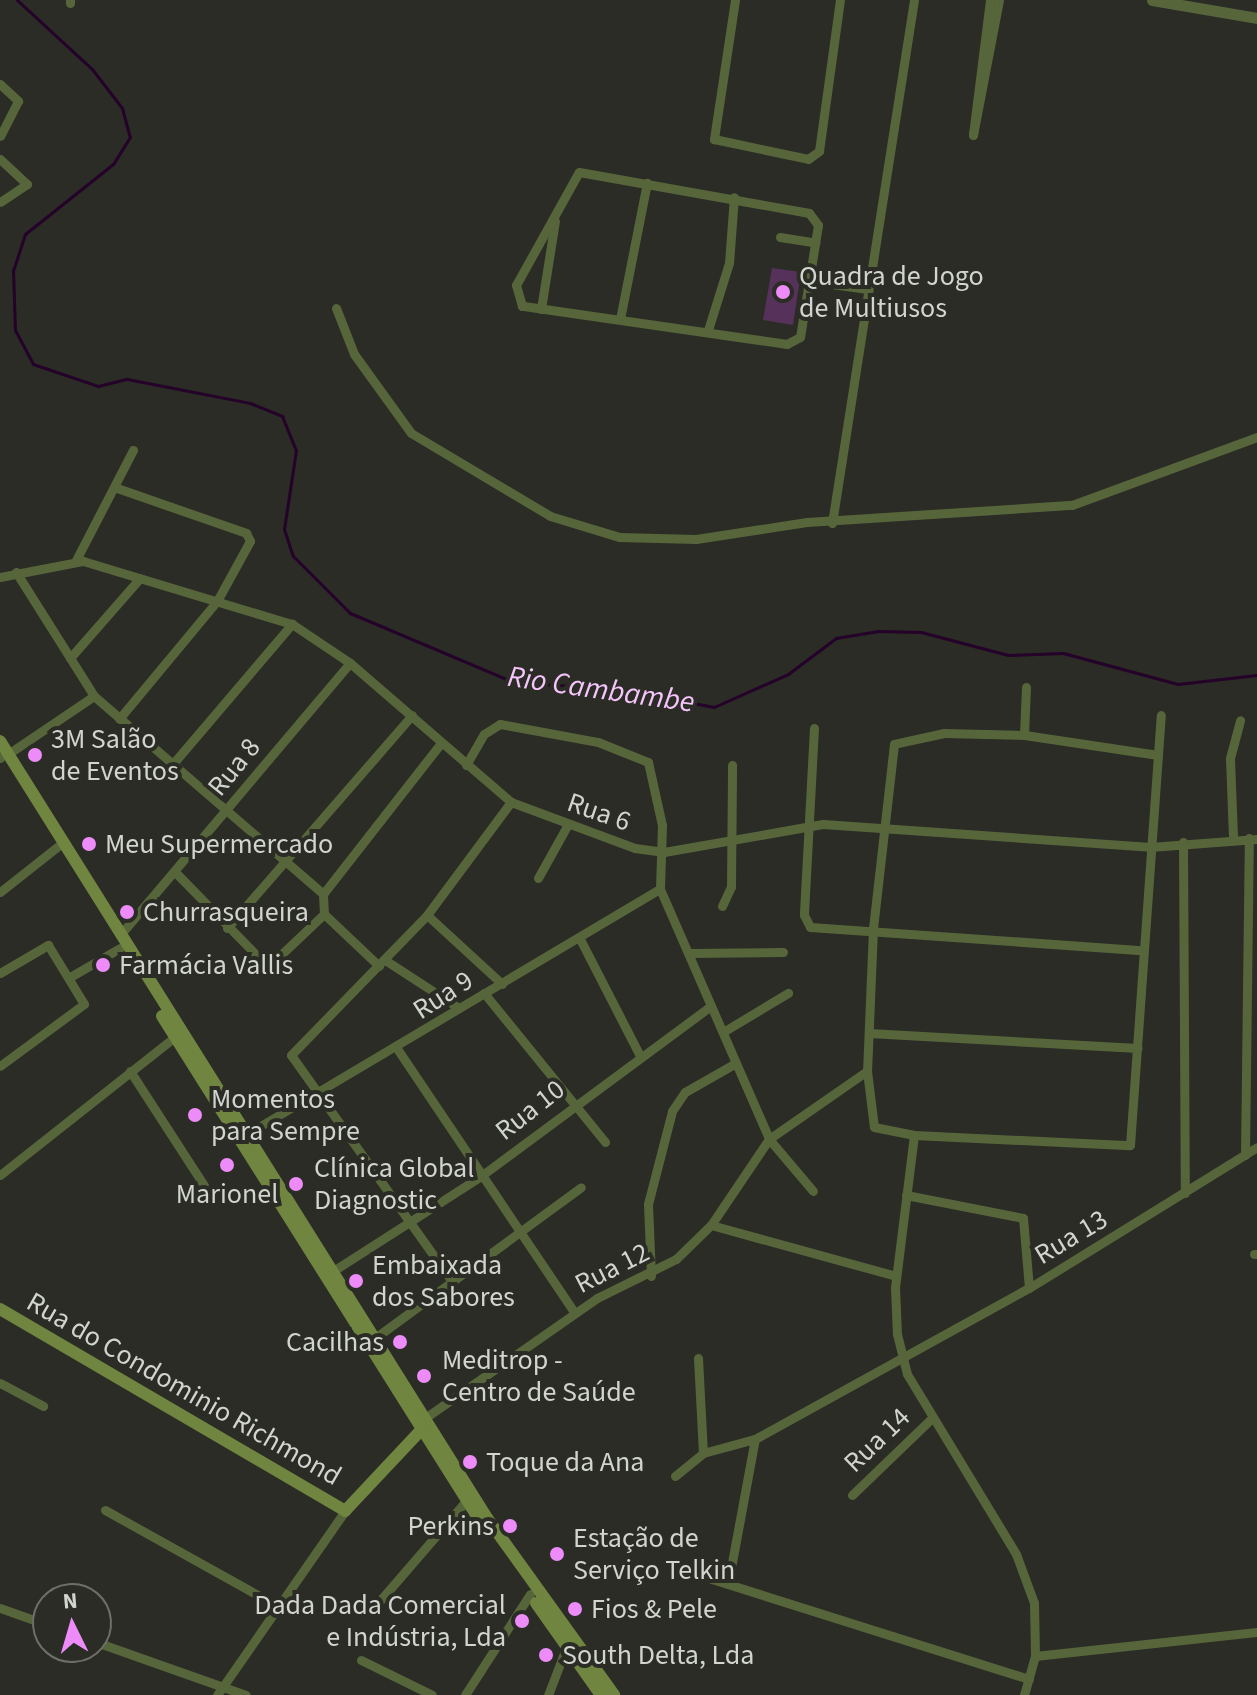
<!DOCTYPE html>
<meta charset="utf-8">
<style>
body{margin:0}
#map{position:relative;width:1257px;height:1695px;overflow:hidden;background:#2a2c25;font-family:"Source Sans 3",sans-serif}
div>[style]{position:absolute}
.green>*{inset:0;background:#56325b}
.stream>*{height:3px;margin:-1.5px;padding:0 1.5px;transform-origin:1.5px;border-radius:1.5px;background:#240229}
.minor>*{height:9px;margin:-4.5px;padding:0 4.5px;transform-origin:4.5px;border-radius:4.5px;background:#57653b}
.tertiary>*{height:11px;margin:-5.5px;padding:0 5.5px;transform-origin:5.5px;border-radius:5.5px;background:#57653b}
.secondary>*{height:12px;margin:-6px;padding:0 6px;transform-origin:6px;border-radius:6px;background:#6f8540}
.dots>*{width:22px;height:22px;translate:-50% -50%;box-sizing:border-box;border:4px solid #2a2c25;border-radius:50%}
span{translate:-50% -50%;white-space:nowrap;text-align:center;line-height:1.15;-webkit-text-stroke:8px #2a2c25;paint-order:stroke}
.poi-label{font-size:28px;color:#d2d4cf}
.left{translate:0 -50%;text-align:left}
.right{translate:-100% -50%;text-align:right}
.street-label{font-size:28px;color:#d2d4cf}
.water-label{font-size:30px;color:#f6c5fc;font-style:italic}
.north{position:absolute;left:32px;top:1583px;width:80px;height:80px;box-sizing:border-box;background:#2a2c25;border:2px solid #6d6f69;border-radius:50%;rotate:355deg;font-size:22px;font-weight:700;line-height:32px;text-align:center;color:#d2d4cf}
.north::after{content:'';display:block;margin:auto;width:28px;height:36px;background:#ed8cf9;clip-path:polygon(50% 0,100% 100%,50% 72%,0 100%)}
</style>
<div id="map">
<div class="green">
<i style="clip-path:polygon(772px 268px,801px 272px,793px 325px,763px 320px)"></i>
</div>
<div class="stream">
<i style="left:17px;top:0;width:102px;rotate:42.6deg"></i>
<i style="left:92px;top:69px;width:49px;rotate:52.4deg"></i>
<i style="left:122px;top:108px;width:30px;rotate:75deg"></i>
<i style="left:130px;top:137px;width:32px;rotate:122deg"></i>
<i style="left:113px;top:164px;width:112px;rotate:141.5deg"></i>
<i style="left:25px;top:234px;width:38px;rotate:108deg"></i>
<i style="left:13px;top:270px;width:60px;rotate:88.1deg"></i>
<i style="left:15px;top:330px;width:38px;rotate:62deg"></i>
<i style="left:33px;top:364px;width:69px;rotate:18.7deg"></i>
<i style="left:98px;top:386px;width:30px;rotate:-14deg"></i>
<i style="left:127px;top:379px;width:125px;rotate:11deg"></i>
<i style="left:250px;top:403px;width:35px;rotate:22deg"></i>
<i style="left:282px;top:416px;width:37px;rotate:68deg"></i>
<i style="left:296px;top:450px;width:80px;rotate:98.6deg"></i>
<i style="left:284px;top:529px;width:28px;rotate:72deg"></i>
<i style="left:293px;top:556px;width:81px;rotate:45deg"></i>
<i style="left:350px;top:613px;width:177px;rotate:22.9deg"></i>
<i style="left:513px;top:682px;width:103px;rotate:3.9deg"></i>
<i style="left:616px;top:689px;width:100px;rotate:10.4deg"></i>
<i style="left:714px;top:707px;width:81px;rotate:-24deg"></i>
<i style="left:788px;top:674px;width:60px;rotate:-36.9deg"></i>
<i style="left:836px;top:638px;width:43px;rotate:-9.5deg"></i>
<i style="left:878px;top:631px;width:43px;rotate:1.3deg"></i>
<i style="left:921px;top:632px;width:90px;rotate:14.8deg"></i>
<i style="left:1008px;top:655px;width:55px;rotate:-2.1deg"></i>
<i style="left:1063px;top:653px;width:119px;rotate:15.1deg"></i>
<i style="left:1178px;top:684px;width:80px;rotate:-6.5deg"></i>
</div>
<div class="minor">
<i style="left:70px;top:0;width:3px;rotate:90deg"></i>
<i style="left:735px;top:0;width:141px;rotate:98.6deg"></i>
<i style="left:714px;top:139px;width:96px;rotate:12deg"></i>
<i style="left:808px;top:159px;width:14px;rotate:-36deg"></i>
<i style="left:819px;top:151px;width:152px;rotate:-82.1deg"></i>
<i style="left:990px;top:0;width:136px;rotate:97.2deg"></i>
<i style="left:973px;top:135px;width:137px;rotate:-79.1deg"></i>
<i style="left:0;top:84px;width:25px;rotate:43deg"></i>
<i style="left:18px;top:101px;width:39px;rotate:117deg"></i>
<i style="left:0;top:159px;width:37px;rotate:43deg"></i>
<i style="left:27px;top:184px;width:32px;rotate:146deg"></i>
<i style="left:579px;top:172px;width:234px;rotate:10.1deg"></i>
<i style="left:809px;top:213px;width:15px;rotate:53deg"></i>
<i style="left:818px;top:225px;width:113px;rotate:99.1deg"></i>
<i style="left:800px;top:337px;width:15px;rotate:152deg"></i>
<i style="left:787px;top:344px;width:268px;rotate:-171.8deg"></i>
<i style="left:522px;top:306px;width:22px;rotate:-106deg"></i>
<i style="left:516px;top:285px;width:129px;rotate:-60.9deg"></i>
<i style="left:780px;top:237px;width:36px;rotate:9deg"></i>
<i style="left:810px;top:281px;width:58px;rotate:8deg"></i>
<i style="left:336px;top:308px;width:49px;rotate:68.6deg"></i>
<i style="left:354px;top:354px;width:97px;rotate:54.2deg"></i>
<i style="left:411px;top:433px;width:162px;rotate:30.8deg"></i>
<i style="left:550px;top:516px;width:72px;rotate:16.9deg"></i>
<i style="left:619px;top:537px;width:77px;rotate:1.5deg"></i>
<i style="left:696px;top:539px;width:112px;rotate:-8.7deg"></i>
<i style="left:807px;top:522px;width:266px;rotate:-3.7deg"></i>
<i style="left:1072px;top:505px;width:197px;rotate:-20.2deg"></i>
<i style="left:541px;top:309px;width:89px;rotate:-81deg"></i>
<i style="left:620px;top:319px;width:139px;rotate:-78.8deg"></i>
<i style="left:708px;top:330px;width:70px;rotate:-72.6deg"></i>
<i style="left:729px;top:263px;width:66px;rotate:-85.7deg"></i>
<i style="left:117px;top:488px;width:137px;rotate:19.2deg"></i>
<i style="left:246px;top:533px;width:9px;rotate:63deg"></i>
<i style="left:250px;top:541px;width:68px;rotate:118.8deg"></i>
<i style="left:217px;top:601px;width:153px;rotate:129.7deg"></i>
<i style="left:832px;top:523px;width:529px;rotate:-81.09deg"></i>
<i style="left:76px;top:560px;width:124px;rotate:-62.6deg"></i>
<i style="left:16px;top:572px;width:146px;rotate:57.8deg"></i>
<i style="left:94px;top:696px;width:303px;rotate:40.8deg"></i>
<i style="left:0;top:577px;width:85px;rotate:-10.9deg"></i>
<i style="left:83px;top:561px;width:218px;rotate:16.8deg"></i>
<i style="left:292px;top:624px;width:70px;rotate:33.9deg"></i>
<i style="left:350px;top:663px;width:213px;rotate:40.8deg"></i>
<i style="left:511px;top:802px;width:132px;rotate:20.4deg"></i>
<i style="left:635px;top:848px;width:29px;rotate:8deg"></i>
<i style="left:664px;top:852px;width:161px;rotate:-10deg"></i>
<i style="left:823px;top:824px;width:328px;rotate:4deg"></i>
<i style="left:1150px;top:847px;width:107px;rotate:-4.3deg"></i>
<i style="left:70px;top:658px;width:106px;rotate:-48.8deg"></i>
<i style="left:814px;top:728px;width:187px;rotate:93.1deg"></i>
<i style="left:804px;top:915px;width:13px;rotate:63deg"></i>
<i style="left:810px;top:927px;width:332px;rotate:4deg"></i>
<i style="left:1024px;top:735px;width:48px;rotate:-87.6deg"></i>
<i style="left:8px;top:754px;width:104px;rotate:-34deg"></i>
<i style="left:1158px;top:755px;width:135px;rotate:-171.5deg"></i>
<i style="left:1024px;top:735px;width:80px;rotate:-178.6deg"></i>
<i style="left:944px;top:733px;width:51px;rotate:167.6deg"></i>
<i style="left:894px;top:744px;width:186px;rotate:96.5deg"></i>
<i style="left:873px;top:929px;width:142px;rotate:92.4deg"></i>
<i style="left:867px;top:1071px;width:56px;rotate:82.9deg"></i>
<i style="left:874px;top:1127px;width:41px;rotate:11.3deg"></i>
<i style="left:914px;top:1135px;width:216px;rotate:2.7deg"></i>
<i style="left:1130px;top:1145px;width:431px;rotate:-85.9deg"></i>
<i style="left:0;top:758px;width:1px;rotate:-45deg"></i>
<i style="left:466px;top:765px;width:36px;rotate:-60deg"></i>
<i style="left:484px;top:734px;width:19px;rotate:-32deg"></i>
<i style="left:500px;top:724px;width:100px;rotate:10.4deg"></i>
<i style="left:598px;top:742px;width:54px;rotate:21.8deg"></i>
<i style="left:648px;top:762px;width:65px;rotate:77.5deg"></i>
<i style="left:662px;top:825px;width:64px;rotate:91.8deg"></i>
<i style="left:660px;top:889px;width:273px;rotate:66.4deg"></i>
<i style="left:769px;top:1139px;width:68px;rotate:49.8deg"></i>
<i style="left:171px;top:766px;width:187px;rotate:-49.6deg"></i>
<i style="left:1233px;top:837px;width:79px;rotate:-92.2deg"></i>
<i style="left:1230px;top:758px;width:39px;rotate:-75deg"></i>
<i style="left:1183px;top:842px;width:351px;rotate:89.7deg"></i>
<i style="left:177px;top:874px;width:130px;rotate:45.6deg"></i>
<i style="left:268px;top:967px;width:77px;rotate:-43.4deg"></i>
<i style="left:538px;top:878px;width:60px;rotate:-60.9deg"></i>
<i style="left:0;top:892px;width:73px;rotate:-38.3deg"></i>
<i style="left:722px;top:906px;width:21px;rotate:-65deg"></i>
<i style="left:731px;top:887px;width:122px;rotate:-89.5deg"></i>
<i style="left:427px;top:915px;width:102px;rotate:42.6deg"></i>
<i style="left:227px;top:928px;width:282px;rotate:-49deg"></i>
<i style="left:120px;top:935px;width:356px;rotate:-49.8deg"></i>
<i style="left:581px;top:941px;width:127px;rotate:62.8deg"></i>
<i style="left:691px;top:953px;width:92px;rotate:-0.6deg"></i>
<i style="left:385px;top:960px;width:88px;rotate:33deg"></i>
<i style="left:379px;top:966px;width:76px;rotate:-136.6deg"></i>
<i style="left:324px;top:914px;width:20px;rotate:-93deg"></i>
<i style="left:323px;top:894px;width:192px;rotate:-52deg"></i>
<i style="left:0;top:973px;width:56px;rotate:-30.3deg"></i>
<i style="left:48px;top:945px;width:69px;rotate:58.6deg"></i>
<i style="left:84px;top:1004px;width:104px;rotate:143.6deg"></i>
<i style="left:70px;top:977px;width:58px;rotate:-30.1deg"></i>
<i style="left:484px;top:993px;width:192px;rotate:50.9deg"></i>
<i style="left:723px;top:1032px;width:76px;rotate:-31deg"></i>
<i style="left:869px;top:1033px;width:269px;rotate:3.2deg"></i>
<i style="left:398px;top:1050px;width:316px;rotate:56.1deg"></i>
<i style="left:130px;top:1071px;width:149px;rotate:57.1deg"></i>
<i style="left:247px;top:1134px;width:480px;rotate:-30.7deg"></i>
<i style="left:914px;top:1135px;width:153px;rotate:97.1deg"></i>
<i style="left:895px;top:1287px;width:47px;rotate:87.6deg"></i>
<i style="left:897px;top:1334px;width:41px;rotate:76deg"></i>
<i style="left:907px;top:1374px;width:210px;rotate:58.8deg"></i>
<i style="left:1016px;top:1554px;width:52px;rotate:69.8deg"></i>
<i style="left:1034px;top:1603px;width:53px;rotate:88.9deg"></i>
<i style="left:1035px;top:1656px;width:41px;rotate:105.8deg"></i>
<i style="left:1245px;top:1155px;width:317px;rotate:-89.3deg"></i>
<i style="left:0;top:1175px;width:223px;rotate:-38.3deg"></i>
<i style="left:906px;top:1195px;width:119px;rotate:11.1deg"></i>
<i style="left:1023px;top:1218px;width:70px;rotate:85.1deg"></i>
<i style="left:711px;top:1225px;width:192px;rotate:15.4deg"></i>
<i style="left:1254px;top:1254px;width:3px"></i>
<i style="left:333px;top:1271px;width:176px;rotate:-32.7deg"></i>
<i style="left:481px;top:1176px;width:286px;rotate:-36.5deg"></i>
<i style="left:651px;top:1276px;width:72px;rotate:-92.4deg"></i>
<i style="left:648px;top:1204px;width:96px;rotate:-75.5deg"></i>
<i style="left:672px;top:1111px;width:23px;rotate:-56deg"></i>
<i style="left:685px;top:1092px;width:56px;rotate:-29.7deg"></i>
<i style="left:451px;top:1280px;width:276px;rotate:-125.4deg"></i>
<i style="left:291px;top:1055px;width:195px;rotate:-45.8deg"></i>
<i style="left:427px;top:915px;width:141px;rotate:-53.4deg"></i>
<i style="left:375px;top:1338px;width:255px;rotate:-36.2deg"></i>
<i style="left:698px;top:1358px;width:95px;rotate:87deg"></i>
<i style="left:0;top:1383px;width:49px;rotate:28.1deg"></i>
<i style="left:425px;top:1418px;width:210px;rotate:-34.9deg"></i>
<i style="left:597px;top:1298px;width:88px;rotate:-26.3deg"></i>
<i style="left:676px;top:1259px;width:49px;rotate:-44.2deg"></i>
<i style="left:711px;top:1225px;width:104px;rotate:-56deg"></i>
<i style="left:769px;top:1139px;width:119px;rotate:-34.8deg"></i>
<i style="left:675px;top:1476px;width:36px;rotate:-39deg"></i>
<i style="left:703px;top:1453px;width:54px;rotate:-15.1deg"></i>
<i style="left:755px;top:1439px;width:313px;rotate:-28.9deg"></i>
<i style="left:1029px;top:1288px;width:268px;rotate:-31.7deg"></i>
<i style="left:852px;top:1495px;width:112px;rotate:-43.9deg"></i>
<i style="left:105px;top:1510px;width:193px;rotate:29.1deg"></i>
<i style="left:699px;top:1575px;width:346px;rotate:17.5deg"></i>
<i style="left:728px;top:1584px;width:147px;rotate:-79.5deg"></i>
<i style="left:0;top:1608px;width:51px;rotate:19.5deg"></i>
<i style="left:371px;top:1611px;width:145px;rotate:-49.2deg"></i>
<i style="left:96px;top:1642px;width:159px;rotate:19.5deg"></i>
<i style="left:1035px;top:1656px;width:223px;rotate:-6.2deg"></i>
<i style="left:361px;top:1660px;width:79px;rotate:26.2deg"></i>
<i style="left:217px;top:1695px;width:224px;rotate:-55.2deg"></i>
<i style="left:465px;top:1695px;width:120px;rotate:-57.2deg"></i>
<i style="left:548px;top:1695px;width:50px;rotate:-69deg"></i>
</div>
<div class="tertiary">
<i style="left:1152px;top:0;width:107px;rotate:9.7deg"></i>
</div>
<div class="secondary">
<i style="left:0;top:741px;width:917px;rotate:57.92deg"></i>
<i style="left:487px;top:1518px;width:218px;rotate:54.3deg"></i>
<i style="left:162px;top:1016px;width:606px;rotate:57.8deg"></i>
<i style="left:0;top:1309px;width:400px;rotate:30.3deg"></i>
<i style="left:345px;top:1511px;width:111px;rotate:-46.8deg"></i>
<i style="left:536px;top:1603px;width:113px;rotate:54.8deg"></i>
</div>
<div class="dots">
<i style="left:783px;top:292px;background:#ed8cf9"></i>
<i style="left:35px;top:755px;background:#ed8cf9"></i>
<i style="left:89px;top:844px;background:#ed8cf9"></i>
<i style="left:127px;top:912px;background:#ed8cf9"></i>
<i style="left:103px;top:965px;background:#ed8cf9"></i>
<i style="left:195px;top:1115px;background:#ed8cf9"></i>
<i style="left:227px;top:1165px;background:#ed8cf9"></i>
<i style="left:296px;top:1184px;background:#ed8cf9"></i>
<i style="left:356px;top:1281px;background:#ed8cf9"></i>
<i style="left:400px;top:1342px;background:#ed8cf9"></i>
<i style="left:424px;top:1376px;background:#ed8cf9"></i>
<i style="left:470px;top:1462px;background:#ed8cf9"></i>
<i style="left:510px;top:1526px;background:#ed8cf9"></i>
<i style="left:557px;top:1554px;background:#ed8cf9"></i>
<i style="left:575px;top:1609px;background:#ed8cf9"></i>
<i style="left:522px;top:1621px;background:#ed8cf9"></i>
<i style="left:546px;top:1655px;background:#ed8cf9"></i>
</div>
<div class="poi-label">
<span class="left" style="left:799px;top:292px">Quadra de Jogo<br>de Multiusos</span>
<span class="left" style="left:51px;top:755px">3M Salão<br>de Eventos</span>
<span class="left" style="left:105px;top:844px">Meu Supermercado</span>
<span class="left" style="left:143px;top:912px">Churrasqueira</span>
<span class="left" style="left:119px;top:965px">Farmácia Vallis</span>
<span class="left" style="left:211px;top:1115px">Momentos<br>para Sempre</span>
<span class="left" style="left:314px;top:1184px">Clínica Global<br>Diagnostic</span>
<span style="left:227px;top:1194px">Marionel</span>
<span class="left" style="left:372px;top:1281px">Embaixada<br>dos Sabores</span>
<span class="right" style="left:384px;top:1342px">Cacilhas</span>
<span class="left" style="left:442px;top:1376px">Meditrop -<br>Centro de Saúde</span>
<span class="left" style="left:486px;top:1462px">Toque da Ana</span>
<span class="right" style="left:494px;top:1526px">Perkins</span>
<span class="left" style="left:573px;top:1554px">Estação de<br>Serviço Telkin</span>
<span class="right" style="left:506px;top:1621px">Dada Dada Comercial<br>e Indústria, Lda</span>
<span class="left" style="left:591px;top:1609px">Fios &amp; Pele</span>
<span class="left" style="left:562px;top:1655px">South Delta, Lda</span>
</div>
<div class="street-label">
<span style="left:234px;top:767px;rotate:-51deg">Rua 8</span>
<span style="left:599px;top:812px;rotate:19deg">Rua 6</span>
<span style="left:443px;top:995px;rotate:-33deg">Rua 9</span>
<span style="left:530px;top:1110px;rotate:-38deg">Rua 10</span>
<span style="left:1071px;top:1237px;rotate:-31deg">Rua 13</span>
<span style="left:612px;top:1268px;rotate:-27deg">Rua 12</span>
<span style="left:184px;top:1389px;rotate:30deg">Rua do Condominio Richmond</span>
<span style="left:877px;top:1440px;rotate:-44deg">Rua 14</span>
</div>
<div class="water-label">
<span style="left:601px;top:690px;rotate:8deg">Rio Cambambe</span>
</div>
<div class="north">N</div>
</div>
